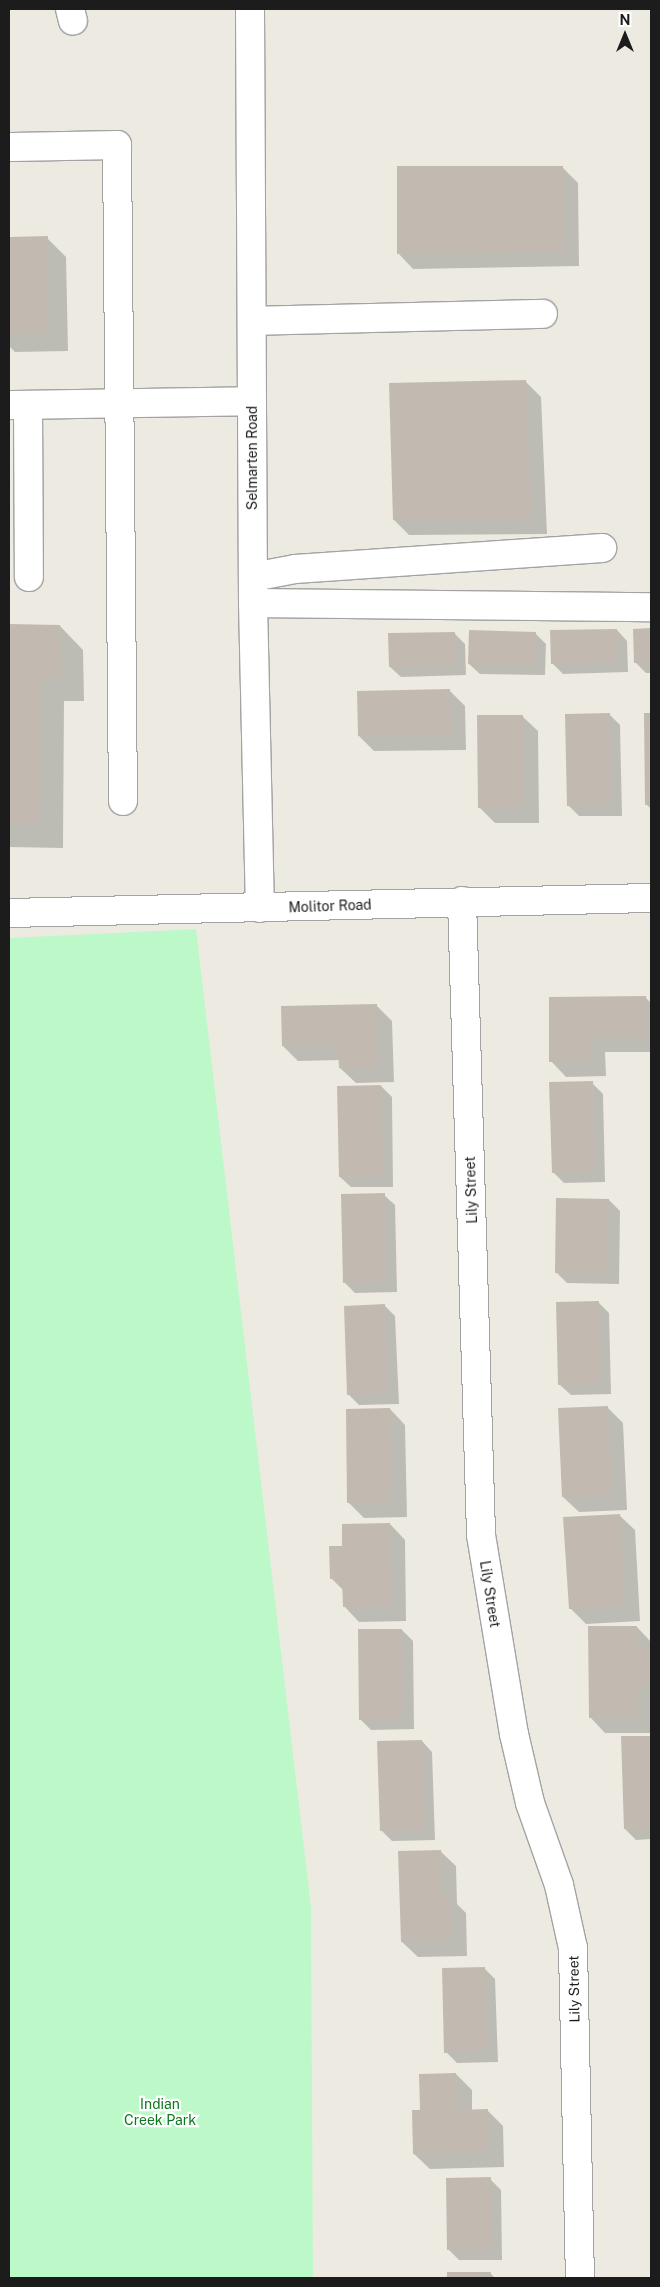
<!DOCTYPE html>
<style>
body{margin:0}
#map{position:relative;width:660px;height:2287px;overflow:hidden;background:#edebe1;font-family:"Public Sans",sans-serif}
div>[style]{position:absolute}
.park>*{inset:0;background:#bdf9c8}
.shadow>*{inset:0;background:#0003}
.building>*{inset:0;background:#c2bab1}
.roads{filter:drop-shadow(1px 0 #a3a3a3) drop-shadow(-1px 0 #a3a3a3) drop-shadow(0 1px #a3a3a3) drop-shadow(0 -1px #a3a3a3)}
.minor>*{height:28px;margin:-14px;padding:0 14px;transform-origin:14px;border-radius:14px;background:#fff}
span{translate:-50% -50%;white-space:nowrap;text-align:center;line-height:1.15;-webkit-text-stroke:4.5px #fff;paint-order:stroke}
.street-label{font-size:14px;color:#1c1c1c}
.park-label{font-size:14px;color:#0c7820}
.frame{position:absolute;inset:0;border:10px solid #1c1c1c;pointer-events:none}
.north{position:absolute;left:600px;top:10px;width:50px;height:50px;-webkit-text-stroke:4px #fff;paint-order:stroke;rotate:0deg;font-size:14px;font-weight:700;line-height:20px;text-align:center;color:#1c1c1c}
.north::after{content:'';display:block;margin:auto;width:18px;height:22px;background:#1c1c1c;clip-path:polygon(50% 0,100% 100%,50% 72%,0 100%)}
</style>
<div id="map">
<div class="park">
<i style="clip-path:polygon(196px 929px,311px 1907px,313px 2278px,9px 2278px,9px 938px)"></i>
</div>
<div class="shadow">
<i style="clip-path:polygon(562px 167px,578px 183px,579px 266px,413px 269px,398px 253px)"></i>
<i style="clip-path:polygon(47px 238px,66px 257px,68px 351px,15px 352px,9px 346px,9px 239px)"></i>
<i style="clip-path:polygon(525px 381px,541px 397px,547px 534px,409px 535px,394px 520px)"></i>
<i style="clip-path:polygon(9px 626px,60px 626px,83px 650px,84px 701px,64px 701px,63px 848px,9px 847px)"></i>
<i style="clip-path:polygon(651px 629px,651px 673px,646px 673px,635px 662px,635px 630px)"></i>
<i style="clip-path:polygon(617px 630px,627px 641px,628px 672px,563px 674px,552px 663px)"></i>
<i style="clip-path:polygon(454px 633px,465px 644px,466px 675px,401px 677px,390px 667px)"></i>
<i style="clip-path:polygon(535px 633px,546px 644px,545px 675px,480px 674px,469px 664px)"></i>
<i style="clip-path:polygon(450px 691px,465px 706px,466px 750px,374px 751px,359px 736px)"></i>
<i style="clip-path:polygon(609px 714px,620px 725px,622px 816px,579px 816px,568px 805px)"></i>
<i style="clip-path:polygon(645px 714px,651px 714px,651px 809px,646px 804px)"></i>
<i style="clip-path:polygon(522px 716px,538px 731px,539px 823px,495px 823px,480px 808px)"></i>
<i style="clip-path:polygon(646px 998px,651px 1003px,651px 1052px,605px 1052px,606px 1076px,566px 1077px,551px 1061px)"></i>
<i style="clip-path:polygon(376px 1005px,392px 1021px,394px 1082px,356px 1083px,340px 1068px,340px 1060px,298px 1061px,283px 1046px)"></i>
<i style="clip-path:polygon(592px 1083px,603px 1094px,605px 1182px,564px 1183px,553px 1172px)"></i>
<i style="clip-path:polygon(381px 1086px,392px 1097px,393px 1187px,351px 1187px,340px 1177px)"></i>
<i style="clip-path:polygon(384px 1195px,395px 1205px,397px 1292px,355px 1293px,344px 1282px)"></i>
<i style="clip-path:polygon(609px 1200px,620px 1211px,619px 1284px,567px 1283px,556px 1272px)"></i>
<i style="clip-path:polygon(598px 1302px,609px 1313px,611px 1394px,571px 1395px,560px 1385px)"></i>
<i style="clip-path:polygon(384px 1305px,395px 1316px,399px 1404px,359px 1405px,348px 1394px)"></i>
<i style="clip-path:polygon(607px 1407px,623px 1423px,627px 1510px,579px 1512px,563px 1497px)"></i>
<i style="clip-path:polygon(390px 1409px,405px 1425px,407px 1517px,364px 1518px,348px 1502px)"></i>
<i style="clip-path:polygon(619px 1515px,635px 1530px,640px 1621px,586px 1624px,570px 1608px)"></i>
<i style="clip-path:polygon(390px 1524px,405px 1540px,406px 1621px,359px 1622px,344px 1606px,344px 1591px,331px 1578px,343px 1548px)"></i>
<i style="clip-path:polygon(637px 1627px,651px 1642px,651px 1733px,605px 1733px,590px 1717px)"></i>
<i style="clip-path:polygon(402px 1630px,413px 1641px,414px 1729px,371px 1730px,360px 1719px)"></i>
<i style="clip-path:polygon(622px 1737px,651px 1737px,651px 1839px,636px 1840px,625px 1829px)"></i>
<i style="clip-path:polygon(422px 1741px,432px 1752px,435px 1840px,392px 1841px,381px 1830px)"></i>
<i style="clip-path:polygon(440px 1851px,456px 1866px,457px 1904px,466px 1913px,467px 1956px,418px 1957px,402px 1942px)"></i>
<i style="clip-path:polygon(484px 1968px,495px 1979px,498px 2062px,457px 2063px,446px 2052px)"></i>
<i style="clip-path:polygon(456px 2074px,472px 2090px,472px 2111px,487px 2110px,503px 2126px,504px 2167px,430px 2169px,414px 2154px,421px 2111px)"></i>
<i style="clip-path:polygon(490px 2179px,501px 2190px,502px 2260px,459px 2260px,448px 2249px)"></i>
<i style="clip-path:polygon(448px 2273px,490px 2273px,495px 2278px,448px 2278px)"></i>
</div>
<div class="building">
<i style="clip-path:polygon(397px 166px,563px 166px,564px 251px,397px 254px)"></i>
<i style="clip-path:polygon(48px 236px,49px 333px,9px 333px,9px 237px)"></i>
<i style="clip-path:polygon(526px 380px,532px 519px,393px 520px,389px 383px)"></i>
<i style="clip-path:polygon(9px 624px,60px 625px,61px 678px,41px 678px,40px 824px,9px 824px)"></i>
<i style="clip-path:polygon(651px 628px,651px 663px,634px 663px,633px 629px)"></i>
<i style="clip-path:polygon(617px 629px,617px 662px,551px 664px,550px 630px)"></i>
<i style="clip-path:polygon(469px 630px,536px 632px,535px 665px,468px 664px)"></i>
<i style="clip-path:polygon(455px 632px,456px 665px,389px 667px,388px 633px)"></i>
<i style="clip-path:polygon(450px 689px,451px 735px,358px 736px,357px 691px)"></i>
<i style="clip-path:polygon(610px 713px,611px 805px,567px 806px,565px 714px)"></i>
<i style="clip-path:polygon(644px 713px,651px 713px,651px 805px,645px 805px)"></i>
<i style="clip-path:polygon(477px 715px,523px 715px,524px 808px,478px 808px)"></i>
<i style="clip-path:polygon(646px 996px,647px 1037px,590px 1037px,591px 1061px,549px 1062px,549px 997px)"></i>
<i style="clip-path:polygon(377px 1004px,378px 1067px,339px 1068px,338px 1045px,282px 1046px,281px 1006px)"></i>
<i style="clip-path:polygon(593px 1081px,595px 1172px,552px 1173px,549px 1082px)"></i>
<i style="clip-path:polygon(381px 1085px,383px 1176px,339px 1177px,337px 1086px)"></i>
<i style="clip-path:polygon(385px 1193px,386px 1282px,343px 1283px,341px 1194px)"></i>
<i style="clip-path:polygon(556px 1198px,609px 1199px,608px 1274px,555px 1273px)"></i>
<i style="clip-path:polygon(599px 1301px,601px 1384px,558px 1385px,556px 1302px)"></i>
<i style="clip-path:polygon(385px 1304px,388px 1393px,347px 1395px,344px 1306px)"></i>
<i style="clip-path:polygon(608px 1406px,612px 1495px,562px 1497px,558px 1408px)"></i>
<i style="clip-path:polygon(390px 1408px,392px 1502px,347px 1503px,346px 1409px)"></i>
<i style="clip-path:polygon(620px 1514px,625px 1606px,569px 1609px,563px 1517px)"></i>
<i style="clip-path:polygon(390px 1523px,391px 1606px,343px 1607px,342px 1579px,330px 1579px,329px 1546px,342px 1546px,342px 1524px)"></i>
<i style="clip-path:polygon(588px 1626px,637px 1626px,637px 1649px,651px 1649px,651px 1686px,638px 1686px,638px 1717px,589px 1718px)"></i>
<i style="clip-path:polygon(358px 1629px,402px 1629px,403px 1719px,359px 1720px)"></i>
<i style="clip-path:polygon(621px 1736px,651px 1736px,651px 1829px,624px 1829px)"></i>
<i style="clip-path:polygon(422px 1740px,425px 1830px,380px 1831px,377px 1741px)"></i>
<i style="clip-path:polygon(441px 1850px,442px 1897px,450px 1896px,452px 1941px,401px 1942px,398px 1851px)"></i>
<i style="clip-path:polygon(485px 1967px,487px 2051px,444px 2053px,442px 1968px)"></i>
<i style="clip-path:polygon(456px 2073px,457px 2110px,488px 2109px,489px 2152px,413px 2154px,412px 2110px,420px 2110px,419px 2074px)"></i>
<i style="clip-path:polygon(491px 2177px,491px 2249px,447px 2250px,446px 2178px)"></i>
<i style="clip-path:polygon(447px 2272px,491px 2272px,490px 2278px,447px 2278px)"></i>
</div>
<div class="roads">
<div class="minor">
<i style="left:70px;top:9px;width:12px;rotate:76deg"></i>
<i style="left:250px;top:9px;width:594px;rotate:89.71deg"></i>
<i style="left:253px;top:603px;width:305px;rotate:88.7deg"></i>
<i style="left:9px;top:147px;width:108px;rotate:-1.1deg"></i>
<i style="left:117px;top:145px;width:656px;rotate:89.48deg"></i>
<i style="left:252px;top:321px;width:291px;rotate:-1.4deg"></i>
<i style="left:9px;top:405px;width:243px;rotate:-0.9deg"></i>
<i style="left:28px;top:405px;width:172px;rotate:89.7deg"></i>
<i style="left:253px;top:577px;width:43px;rotate:-10.8deg"></i>
<i style="left:295px;top:569px;width:308px;rotate:-3.9deg"></i>
<i style="left:253px;top:603px;width:398px;rotate:0.6deg"></i>
<i style="left:462px;top:901px;width:634px;rotate:88.28deg"></i>
<i style="left:481px;top:1535px;width:202px;rotate:80.6deg"></i>
<i style="left:514px;top:1734px;width:71px;rotate:76.9deg"></i>
<i style="left:530px;top:1803px;width:87px;rotate:70.5deg"></i>
<i style="left:559px;top:1885px;width:65px;rotate:77.5deg"></i>
<i style="left:573px;top:1948px;width:330px;rotate:88.8deg"></i>
<i style="left:9px;top:913px;width:642px;rotate:-1.34deg"></i>
</div>
</div>
<div class="street-label">
<span style="left:252px;top:458px;rotate:-90deg">Selmarten Road</span>
<span style="left:330px;top:906px;rotate:-2deg">Molitor Road</span>
<span style="left:471px;top:1190px;rotate:-92deg">Lily Street</span>
<span style="left:490px;top:1594px;rotate:81deg">Lily Street</span>
<span style="left:574px;top:1989px;rotate:-91deg">Lily Street</span>
</div>
<div class="park-label">
<span style="left:160px;top:2112px">Indian<br>Creek Park</span>
</div>
<div class="frame"></div>
<div class="north">N</div>
</div>
